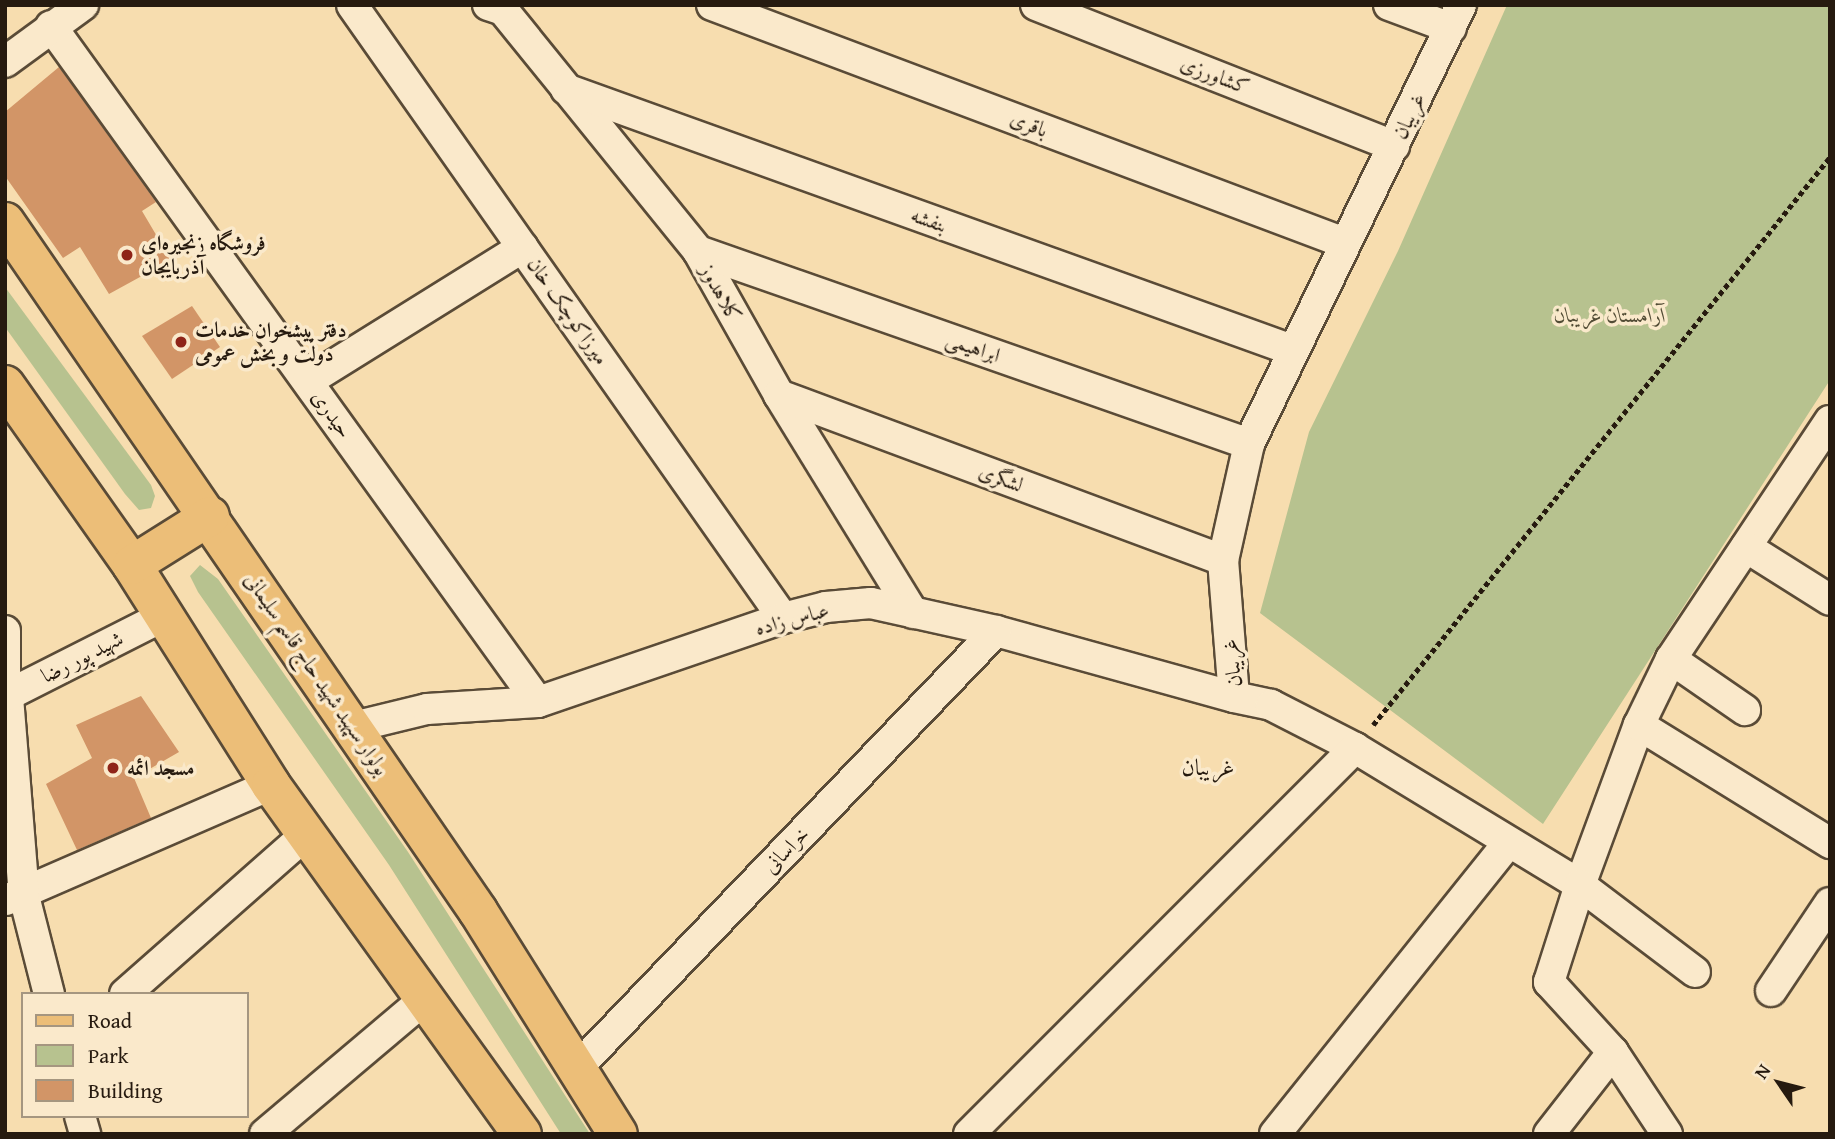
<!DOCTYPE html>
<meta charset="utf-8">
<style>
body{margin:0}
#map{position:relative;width:1835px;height:1139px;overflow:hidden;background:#f7ddaf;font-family:"Gentium Book Plus",Amiri,serif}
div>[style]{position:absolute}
.green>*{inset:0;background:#b7c28f}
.building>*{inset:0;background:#d29567}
.path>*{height:4.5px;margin-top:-2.25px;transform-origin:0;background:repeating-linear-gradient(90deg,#261a0f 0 5px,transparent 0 8.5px)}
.roads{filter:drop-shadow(2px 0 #5a4b37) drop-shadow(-2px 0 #5a4b37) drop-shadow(0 2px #5a4b37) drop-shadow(0 -2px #5a4b37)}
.minor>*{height:30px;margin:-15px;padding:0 15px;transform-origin:15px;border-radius:15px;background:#fae9cb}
.major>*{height:38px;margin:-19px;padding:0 19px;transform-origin:19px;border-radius:19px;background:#ecbe78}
.dots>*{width:19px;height:19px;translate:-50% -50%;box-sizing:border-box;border:4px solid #fae9cb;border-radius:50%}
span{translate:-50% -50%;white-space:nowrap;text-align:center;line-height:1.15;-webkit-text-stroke:7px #fae9cb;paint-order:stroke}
.street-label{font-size:21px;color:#261a0f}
.poi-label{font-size:21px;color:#261a0f;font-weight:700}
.left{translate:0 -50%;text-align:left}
.park-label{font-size:21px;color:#524c35;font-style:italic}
.neighbourhood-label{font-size:23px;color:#261a0f}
.frame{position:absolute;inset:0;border:7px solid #261a0f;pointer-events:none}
.legend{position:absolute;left:21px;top:992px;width:228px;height:126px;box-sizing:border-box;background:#fae9cb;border:2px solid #a59680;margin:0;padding:9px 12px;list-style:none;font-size:21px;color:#261a0f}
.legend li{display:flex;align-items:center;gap:14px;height:35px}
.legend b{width:35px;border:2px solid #a59680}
.north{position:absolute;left:1744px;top:1048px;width:70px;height:70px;-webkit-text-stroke:5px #fae9cb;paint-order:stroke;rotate:305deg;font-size:19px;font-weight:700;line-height:28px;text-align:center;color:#261a0f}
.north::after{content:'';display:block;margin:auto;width:24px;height:32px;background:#261a0f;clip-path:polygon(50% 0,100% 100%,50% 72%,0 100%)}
</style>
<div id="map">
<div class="green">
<i style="clip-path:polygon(1507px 5px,1830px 5px,1830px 380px,1543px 824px,1260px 613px,1309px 432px,1398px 251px)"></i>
<i style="clip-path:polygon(5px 287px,151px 485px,155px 496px,151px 508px,139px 510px,125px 494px,5px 327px)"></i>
<i style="clip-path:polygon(200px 565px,218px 579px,408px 852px,590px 1134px,561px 1134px,389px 865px,198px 592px,190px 576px)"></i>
</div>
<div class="building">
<i style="clip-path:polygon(59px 67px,156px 202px,142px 211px,171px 260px,109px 294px,80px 247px,63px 258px,5px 176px,5px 112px)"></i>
<i style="clip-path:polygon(192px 306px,220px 347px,172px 379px,142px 336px)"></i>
<i style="clip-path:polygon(141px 696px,179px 752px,134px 778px,151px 818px,77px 850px,46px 784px,92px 758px,76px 725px)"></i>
</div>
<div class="path">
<i style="left:1373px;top:725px;width:729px;rotate:-51.18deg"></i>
</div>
<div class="roads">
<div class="minor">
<i style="left:352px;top:5px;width:749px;rotate:54.89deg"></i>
<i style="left:488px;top:5px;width:16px;rotate:18deg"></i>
<i style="left:503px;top:10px;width:310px;rotate:51deg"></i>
<i style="left:698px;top:251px;width:165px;rotate:60.6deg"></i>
<i style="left:779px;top:395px;width:256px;rotate:58.4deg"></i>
<i style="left:712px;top:5px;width:676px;rotate:20.61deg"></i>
<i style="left:1036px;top:5px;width:385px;rotate:21.5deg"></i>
<i style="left:1389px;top:5px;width:66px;rotate:20.4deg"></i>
<i style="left:1461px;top:5px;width:488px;rotate:115.8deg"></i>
<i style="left:1249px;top:444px;width:119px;rotate:102.6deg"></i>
<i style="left:1223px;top:560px;width:137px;rotate:85.4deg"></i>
<i style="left:1234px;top:697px;width:38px;rotate:12deg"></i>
<i style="left:1271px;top:705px;width:94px;rotate:27.1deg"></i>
<i style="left:1355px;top:748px;width:263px;rotate:31.3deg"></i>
<i style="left:1580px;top:885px;width:171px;rotate:-69.8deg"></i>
<i style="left:1639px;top:725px;width:73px;rotate:-64.1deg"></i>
<i style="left:1671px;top:659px;width:286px;rotate:-56.3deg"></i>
<i style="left:51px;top:26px;width:833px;rotate:54.23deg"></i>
<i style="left:5px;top:62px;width:97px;rotate:-36.2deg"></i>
<i style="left:566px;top:89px;width:771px;rotate:19.77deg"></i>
<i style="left:698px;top:251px;width:584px;rotate:19.3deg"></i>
<i style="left:308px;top:381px;width:253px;rotate:-31.9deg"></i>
<i style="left:779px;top:395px;width:474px;rotate:20.4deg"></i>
<i style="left:1746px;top:547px;width:99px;rotate:32.2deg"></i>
<i style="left:5px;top:631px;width:64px;rotate:90deg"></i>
<i style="left:1671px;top:659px;width:90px;rotate:34.6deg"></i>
<i style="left:1639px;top:725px;width:225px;rotate:31.7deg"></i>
<i style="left:353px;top:727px;width:76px;rotate:-13.7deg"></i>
<i style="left:427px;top:709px;width:111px;rotate:-3.6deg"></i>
<i style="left:538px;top:702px;width:259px;rotate:-18.9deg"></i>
<i style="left:783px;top:618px;width:44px;rotate:-14.3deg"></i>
<i style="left:826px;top:607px;width:45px;rotate:-5.1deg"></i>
<i style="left:871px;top:603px;width:128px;rotate:12.6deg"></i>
<i style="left:996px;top:631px;width:247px;rotate:15.5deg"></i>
<i style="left:6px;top:900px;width:289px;rotate:-23.5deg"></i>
<i style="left:1771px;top:991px;width:106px;rotate:-56.2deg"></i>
<i style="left:49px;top:994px;width:101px;rotate:-104.3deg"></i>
<i style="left:24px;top:896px;width:202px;rotate:-94.6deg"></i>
<i style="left:8px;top:695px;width:175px;rotate:-26.9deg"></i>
<i style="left:125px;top:994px;width:245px;rotate:-41.4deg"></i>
<i style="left:576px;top:1069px;width:607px;rotate:-46.2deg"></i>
<i style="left:80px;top:1116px;width:19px;rotate:74deg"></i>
<i style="left:265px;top:1134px;width:212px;rotate:-40.2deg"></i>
<i style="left:969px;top:1134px;width:546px;rotate:-45deg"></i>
<i style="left:1275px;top:1134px;width:373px;rotate:-51.3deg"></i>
<i style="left:1549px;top:1134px;width:104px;rotate:-52deg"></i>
<i style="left:1667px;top:1134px;width:98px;rotate:-123.4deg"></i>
<i style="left:1613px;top:1052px;width:95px;rotate:-132.4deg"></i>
<i style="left:1549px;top:982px;width:102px;rotate:-72.3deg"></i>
<i style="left:1580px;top:885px;width:144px;rotate:37.1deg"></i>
</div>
<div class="major">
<i style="left:5px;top:222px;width:836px;rotate:55.53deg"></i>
<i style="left:478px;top:911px;width:263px;rotate:57.9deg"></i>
<i style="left:5px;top:385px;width:220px;rotate:54.8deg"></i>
<i style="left:132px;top:565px;width:260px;rotate:57.7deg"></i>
<i style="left:271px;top:785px;width:430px;rotate:54.3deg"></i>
<i style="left:132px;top:565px;width:92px;rotate:-32.1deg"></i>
</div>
</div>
<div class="dots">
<i style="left:127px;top:255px;background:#8f2418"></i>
<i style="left:181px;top:342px;background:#8f2418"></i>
<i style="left:113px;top:768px;background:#8f2418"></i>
</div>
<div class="street-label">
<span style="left:1215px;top:75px;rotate:21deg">کشاورزی</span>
<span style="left:1409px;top:116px;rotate:-64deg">غریبان</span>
<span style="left:1029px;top:124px;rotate:21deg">باقری</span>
<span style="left:929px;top:220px;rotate:20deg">بنفشه</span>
<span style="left:721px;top:293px;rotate:61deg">کلاهدوز</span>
<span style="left:568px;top:311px;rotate:55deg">میرزاکوچک خان</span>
<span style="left:973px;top:347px;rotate:19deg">ابراهیمی</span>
<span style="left:332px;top:414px;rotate:55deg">حیدری</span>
<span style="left:1001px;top:478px;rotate:20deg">لشگری</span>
<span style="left:792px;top:619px;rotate:-15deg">عباس زاده</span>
<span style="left:82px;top:657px;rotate:-27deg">شهید پور رضا</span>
<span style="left:1232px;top:663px;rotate:-96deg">غریبان</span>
<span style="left:317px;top:674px;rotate:56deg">بولوار سپهبد شهید حاج قاسم سلیمانی</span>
<span style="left:786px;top:850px;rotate:-46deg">خراسانی</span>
</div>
<div class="poi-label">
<span class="left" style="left:141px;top:255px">فروشگاه زنجیره‌ای<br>آذربایجان</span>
<span class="left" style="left:195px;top:342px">دفتر پیشخوان خدمات<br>دولت و بخش عمومی</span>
<span class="left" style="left:127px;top:768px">مسجد ائمه</span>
</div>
<div class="park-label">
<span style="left:1610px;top:315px">آرامستان غریبان</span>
</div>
<div class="neighbourhood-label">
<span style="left:1208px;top:767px">غریبان</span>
</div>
<div class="frame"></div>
<ul class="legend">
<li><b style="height:9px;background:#ecbe78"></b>Road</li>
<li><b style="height:19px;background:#b7c28f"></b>Park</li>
<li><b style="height:19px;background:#d29567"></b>Building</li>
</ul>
<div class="north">N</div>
</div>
